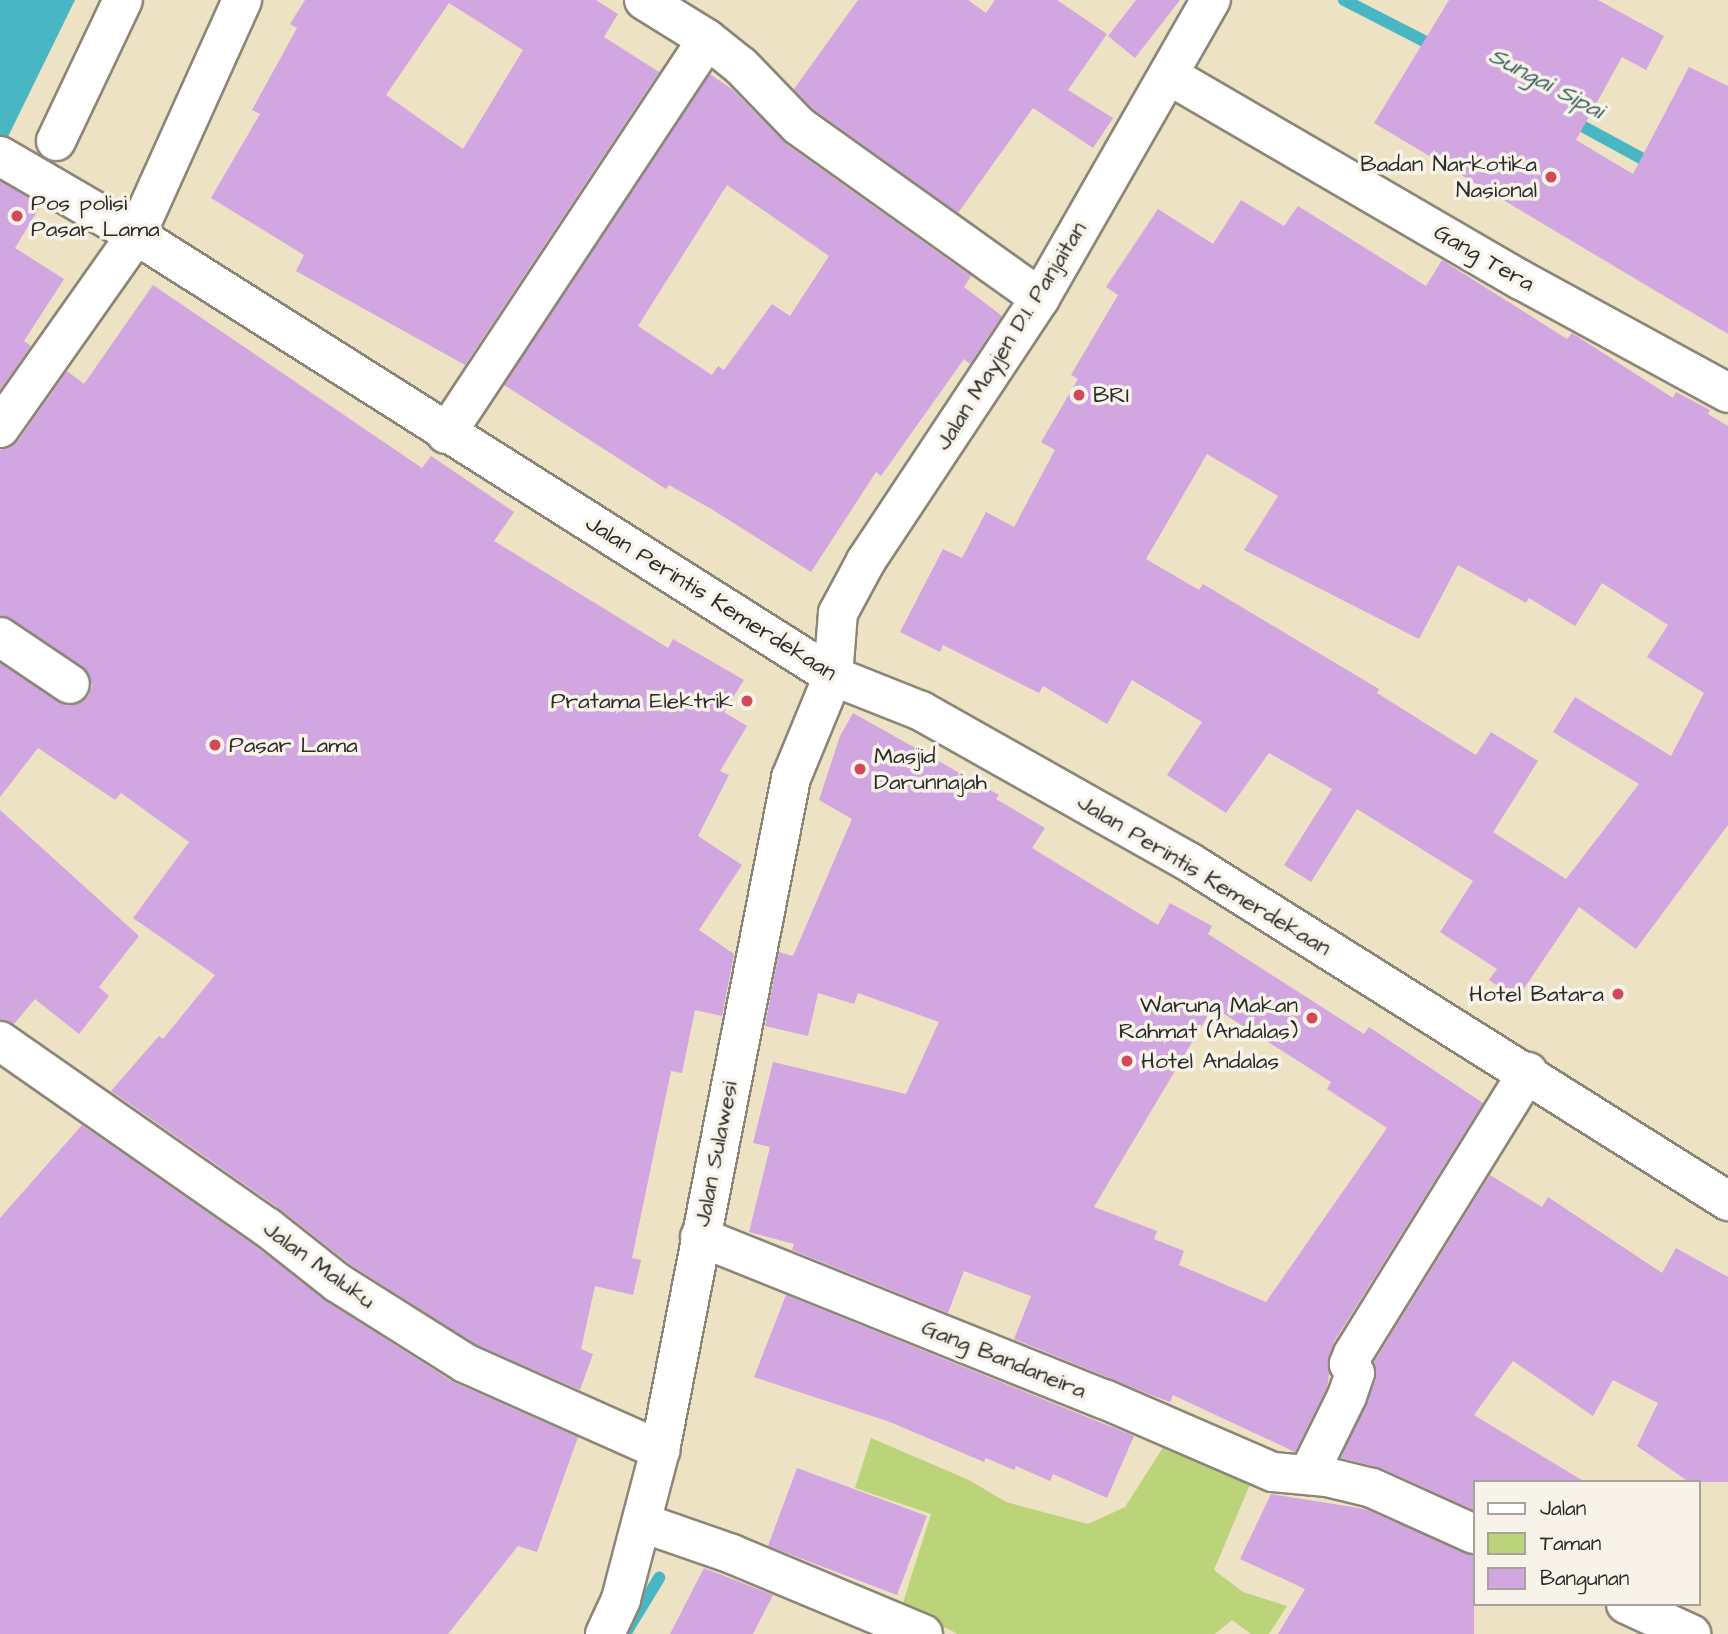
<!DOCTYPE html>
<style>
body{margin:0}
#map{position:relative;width:1728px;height:1634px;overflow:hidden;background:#eee2c4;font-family:"Architects Daughter",sans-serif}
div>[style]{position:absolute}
.green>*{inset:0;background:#bbd479}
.water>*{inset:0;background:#48b6c3}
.stream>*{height:12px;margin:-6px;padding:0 6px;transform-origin:6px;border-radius:6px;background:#48b6c3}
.building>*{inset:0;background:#d1a6e1}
.roads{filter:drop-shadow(2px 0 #8c8678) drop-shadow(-2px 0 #8c8678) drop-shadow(0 2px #8c8678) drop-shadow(0 -2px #8c8678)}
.street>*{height:38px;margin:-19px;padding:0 19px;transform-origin:19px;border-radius:19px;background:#fff}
.secondary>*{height:38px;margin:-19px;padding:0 19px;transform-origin:19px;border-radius:19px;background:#fff}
.primary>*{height:38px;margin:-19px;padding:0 19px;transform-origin:19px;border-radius:19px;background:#fff}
.dots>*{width:19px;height:19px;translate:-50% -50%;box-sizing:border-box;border:4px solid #f7f3e8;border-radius:50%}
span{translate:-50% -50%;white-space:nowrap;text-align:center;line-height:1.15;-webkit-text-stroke:7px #f7f3e8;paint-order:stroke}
.poi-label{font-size:23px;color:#2b2b2b}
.right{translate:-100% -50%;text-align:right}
.left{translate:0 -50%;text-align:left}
.street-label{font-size:23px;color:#2b2b2b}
.water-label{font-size:24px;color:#355c60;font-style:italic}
.legend{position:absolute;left:1473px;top:1480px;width:228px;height:126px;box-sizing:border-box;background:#f7f3e8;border:2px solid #a5a39c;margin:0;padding:9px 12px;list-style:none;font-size:21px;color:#2b2b2b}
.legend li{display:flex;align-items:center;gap:14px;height:35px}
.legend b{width:35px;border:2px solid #a5a39c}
</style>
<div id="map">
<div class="green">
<i style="clip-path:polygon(871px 1438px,969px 1480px,1006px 1502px,1088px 1524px,1125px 1507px,1164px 1446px,1251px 1482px,1214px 1570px,1243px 1592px,1287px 1606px,1269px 1634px,1251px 1634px,1232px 1620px,1215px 1634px,958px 1634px,902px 1606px,931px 1514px,855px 1488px)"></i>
</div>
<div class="water">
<i style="clip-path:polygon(0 0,75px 0,0 153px)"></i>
</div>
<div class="stream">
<i style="left:1344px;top:0;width:106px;rotate:27.1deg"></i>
<i style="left:1571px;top:120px;width:94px;rotate:28.5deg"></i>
<i style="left:625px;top:1634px;width:66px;rotate:-58.7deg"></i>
</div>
<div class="building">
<i style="clip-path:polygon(evenodd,305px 0,596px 0,618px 14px,604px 37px,659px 72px,465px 365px,296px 271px,304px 255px,211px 198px,260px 114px,252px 110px,297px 28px,290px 24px,305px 0,449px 3px,523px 50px,463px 149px,386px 95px,449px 3px)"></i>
<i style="clip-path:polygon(858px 0,968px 0,986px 13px,995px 0,1057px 0,1107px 34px,1068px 90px,1113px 118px,1093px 148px,1033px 108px,958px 213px,813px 109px,794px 89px)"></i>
<i style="clip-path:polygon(1136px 0,1180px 0,1135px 58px,1108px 36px)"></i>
<i style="clip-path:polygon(1449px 0,1598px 0,1664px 36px,1646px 70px,1622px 57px,1576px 140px,1633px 174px,1689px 67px,1728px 86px,1728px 334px,1374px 123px)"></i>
<i style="clip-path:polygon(evenodd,710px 74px,733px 90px,786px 144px,971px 276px,964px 287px,1002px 316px,970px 364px,964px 359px,881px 476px,876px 472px,811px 572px,713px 510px,669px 485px,666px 489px,504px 385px,710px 74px,727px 185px,829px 256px,790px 316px,772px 304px,724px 370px,718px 366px,712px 375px,638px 326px,727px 185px)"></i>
<i style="clip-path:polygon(0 181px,41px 205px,15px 248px,64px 279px,24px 341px,31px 346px,0 390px)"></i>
<i style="clip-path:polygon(evenodd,1241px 200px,1284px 226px,1298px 206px,1426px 286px,1442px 260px,1567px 339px,1572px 333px,1673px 398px,1676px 392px,1710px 410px,1708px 414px,1728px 426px,1728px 825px,1636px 949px,1579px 907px,1517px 999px,1489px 980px,1497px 969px,1440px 932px,1473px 881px,1357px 809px,1311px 882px,1284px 865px,1332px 789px,1269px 753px,1226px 813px,1167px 775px,1202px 722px,1132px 680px,1107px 724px,1043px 686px,1039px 693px,943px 645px,940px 652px,900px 632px,943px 549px,962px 558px,986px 512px,1014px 527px,1055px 450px,1041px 442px,1078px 379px,1071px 375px,1118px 295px,1106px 287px,1158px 209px,1213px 244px,1241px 200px,1207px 454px,1278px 496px,1244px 550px,1419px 639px,1458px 565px,1526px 603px,1529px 598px,1575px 626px,1602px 583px,1668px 625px,1647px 657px,1704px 693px,1671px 756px,1575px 697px,1553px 732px,1639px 784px,1566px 879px,1493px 832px,1538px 761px,1491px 732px,1476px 755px,1377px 693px,1379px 689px,1203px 584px,1199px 590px,1146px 559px,1207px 454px)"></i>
<i style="clip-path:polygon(153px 285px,422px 468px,431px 456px,514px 512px,494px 541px,668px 648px,673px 639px,744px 680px,724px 712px,747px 726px,720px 771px,729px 775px,698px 836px,742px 865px,699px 930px,734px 954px,722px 1016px,695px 1010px,682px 1073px,671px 1071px,632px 1258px,641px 1260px,633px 1295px,595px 1286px,581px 1349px,593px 1354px,580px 1390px,475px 1344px,351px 1265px,280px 1209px,111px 1091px,159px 1036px,163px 1039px,215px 975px,133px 918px,189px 842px,121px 793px,115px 800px,38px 748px,0 797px,0 663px,68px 706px,88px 697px,92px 685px,82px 666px,0 615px,0 450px,18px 441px,67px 371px,84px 384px)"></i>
<i style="clip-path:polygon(evenodd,853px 713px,999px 795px,996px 799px,1045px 828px,1032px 848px,1158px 925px,1170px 903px,1212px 926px,1208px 934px,1364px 1034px,1369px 1027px,1483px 1103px,1334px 1342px,1327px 1388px,1295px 1452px,1173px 1395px,1170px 1402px,1151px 1395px,1014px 1339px,1031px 1296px,964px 1271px,948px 1313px,792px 1250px,794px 1244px,749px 1232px,770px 1147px,753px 1143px,773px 1062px,906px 1094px,939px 1022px,858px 993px,854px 1004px,818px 993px,808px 1036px,765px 1026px,779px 952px,793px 956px,852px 819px,819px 800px,840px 736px,853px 713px,1213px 1007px,1331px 1082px,1327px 1089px,1387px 1128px,1266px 1302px,1179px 1265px,1184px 1251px,1154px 1239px,1157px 1231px,1094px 1207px,1213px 1007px)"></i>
<i style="clip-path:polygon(0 810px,139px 936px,99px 987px,109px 996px,79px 1034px,35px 999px,14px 1024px,0 1019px)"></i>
<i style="clip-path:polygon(82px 1125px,254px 1245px,326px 1301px,453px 1382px,578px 1437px,537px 1552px,518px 1546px,448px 1634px,0 1634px,0 1218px)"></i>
<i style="clip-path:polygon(1490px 1175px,1542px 1207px,1548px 1197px,1662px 1273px,1676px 1248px,1728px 1277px,1728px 1482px,1689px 1482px,1637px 1446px,1658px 1403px,1613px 1380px,1593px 1416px,1513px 1361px,1474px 1415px,1585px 1482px,1474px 1482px,1474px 1510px,1381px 1468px,1341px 1458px,1376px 1380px,1374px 1362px)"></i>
<i style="clip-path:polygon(786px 1295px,1134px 1436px,1107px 1498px,1053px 1474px,1050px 1481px,1016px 1466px,1014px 1470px,986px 1458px,984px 1462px,890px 1422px,754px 1377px)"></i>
<i style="clip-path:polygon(797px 1468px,927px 1516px,897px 1595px,768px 1546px)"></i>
<i style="clip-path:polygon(1271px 1494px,1365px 1509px,1474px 1556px,1474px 1634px,1278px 1634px,1305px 1589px,1240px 1559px)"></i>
<i style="clip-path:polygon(704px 1568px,773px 1595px,753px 1634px,670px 1634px)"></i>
</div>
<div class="roads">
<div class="street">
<i style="left:644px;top:0;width:74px;rotate:31.8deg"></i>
<i style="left:707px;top:39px;width:43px;rotate:38.5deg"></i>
<i style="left:741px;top:66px;width:83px;rotate:46deg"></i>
<i style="left:799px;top:126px;width:296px;rotate:35.5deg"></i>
<i style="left:1170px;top:76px;width:406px;rotate:30.2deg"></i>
<i style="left:1521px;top:280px;width:236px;rotate:28.6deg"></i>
<i style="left:56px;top:141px;width:156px;rotate:-64.6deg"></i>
<i style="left:446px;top:434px;width:473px;rotate:-56.5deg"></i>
<i style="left:0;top:637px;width:84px;rotate:33.9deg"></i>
<i style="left:0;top:1041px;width:325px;rotate:34.9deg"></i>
<i style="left:267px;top:1227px;width:90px;rotate:38.3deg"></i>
<i style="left:338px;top:1283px;width:150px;rotate:32.2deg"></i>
<i style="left:465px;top:1363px;width:214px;rotate:24deg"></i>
<i style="left:700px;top:1237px;width:435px;rotate:21.9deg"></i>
<i style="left:1104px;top:1399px;width:184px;rotate:23.4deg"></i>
<i style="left:1273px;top:1472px;width:54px;rotate:5.3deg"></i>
<i style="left:1327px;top:1477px;width:46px;rotate:13.7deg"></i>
<i style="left:1372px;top:1488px;width:112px;rotate:24.3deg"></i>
<i style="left:1308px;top:1475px;width:88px;rotate:-63.7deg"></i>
<i style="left:1347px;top:1396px;width:24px;rotate:-71deg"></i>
<i style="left:1355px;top:1373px;width:11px;rotate:-124deg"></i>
<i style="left:1349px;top:1364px;width:11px;rotate:-68deg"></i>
<i style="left:1353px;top:1354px;width:332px;rotate:-58.2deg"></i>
<i style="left:643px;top:1523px;width:94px;rotate:19.2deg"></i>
<i style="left:732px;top:1554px;width:207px;rotate:22.7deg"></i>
<i style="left:1626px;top:1604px;width:72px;rotate:24.8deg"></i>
</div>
<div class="secondary">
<i style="left:0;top:428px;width:236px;rotate:-54.8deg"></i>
<i style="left:605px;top:1634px;width:38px;rotate:-65deg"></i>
<i style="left:621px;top:1599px;width:154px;rotate:-75.3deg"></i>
<i style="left:660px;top:1450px;width:685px;rotate:-78.97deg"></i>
<i style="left:791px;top:778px;width:110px;rotate:-67.6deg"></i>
<i style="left:833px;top:676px;width:63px;rotate:-85.5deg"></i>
<i style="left:838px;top:613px;width:59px;rotate:-61.7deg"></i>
<i style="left:866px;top:561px;width:315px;rotate:-56.5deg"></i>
<i style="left:1040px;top:298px;width:344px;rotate:-60.2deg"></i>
</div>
<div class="primary">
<i style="left:0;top:156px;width:157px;rotate:30.2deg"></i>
<i style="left:136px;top:235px;width:825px;rotate:32.32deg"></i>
<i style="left:833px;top:676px;width:95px;rotate:21.7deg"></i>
<i style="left:921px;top:711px;width:308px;rotate:29.4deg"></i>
<i style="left:1189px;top:862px;width:637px;rotate:32.17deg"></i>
<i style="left:136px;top:235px;width:258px;rotate:-65.7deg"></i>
</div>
</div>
<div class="dots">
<i style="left:1551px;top:177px;background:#d1495b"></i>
<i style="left:17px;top:216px;background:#d1495b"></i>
<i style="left:1079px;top:395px;background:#d1495b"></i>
<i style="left:747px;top:701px;background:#d1495b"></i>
<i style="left:215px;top:745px;background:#d1495b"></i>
<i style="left:860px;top:769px;background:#d1495b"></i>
<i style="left:1618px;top:994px;background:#d1495b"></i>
<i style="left:1312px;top:1018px;background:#d1495b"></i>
<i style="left:1127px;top:1061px;background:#d1495b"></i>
</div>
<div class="poi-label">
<span class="right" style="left:1537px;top:177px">Badan Narkotika<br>Nasional</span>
<span class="left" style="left:31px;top:216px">Pos polisi<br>Pasar Lama</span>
<span class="left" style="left:1093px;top:395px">BRI</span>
<span class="right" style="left:733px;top:701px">Pratama Elektrik</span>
<span class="left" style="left:229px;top:745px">Pasar Lama</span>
<span class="left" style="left:874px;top:769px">Masjid<br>Darunnajah</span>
<span class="right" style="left:1604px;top:994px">Hotel Batara</span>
<span class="right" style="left:1298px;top:1018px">Warung Makan<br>Rahmat (Andalas)</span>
<span class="left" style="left:1141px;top:1061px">Hotel Andalas</span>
</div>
<div class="street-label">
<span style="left:1484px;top:258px;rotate:30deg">Gang Tera</span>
<span style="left:1011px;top:336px;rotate:-58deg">Jalan Mayjen D.I. Panjaitan</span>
<span style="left:711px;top:598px;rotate:32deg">Jalan Perintis Kemerdekaan</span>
<span style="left:1204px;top:875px;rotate:31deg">Jalan Perintis Kemerdekaan</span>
<span style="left:716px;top:1154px;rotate:-79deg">Jalan Sulawesi</span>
<span style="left:319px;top:1265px;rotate:36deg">Jalan Maluku</span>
<span style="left:1004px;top:1359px;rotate:22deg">Gang Bandaneira</span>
</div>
<div class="water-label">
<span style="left:1546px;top:84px;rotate:28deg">Sungai Sipai</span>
</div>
<ul class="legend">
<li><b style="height:9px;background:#fff"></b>Jalan</li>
<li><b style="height:19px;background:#bbd479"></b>Taman</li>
<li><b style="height:19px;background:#d1a6e1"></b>Bangunan</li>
</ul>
</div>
